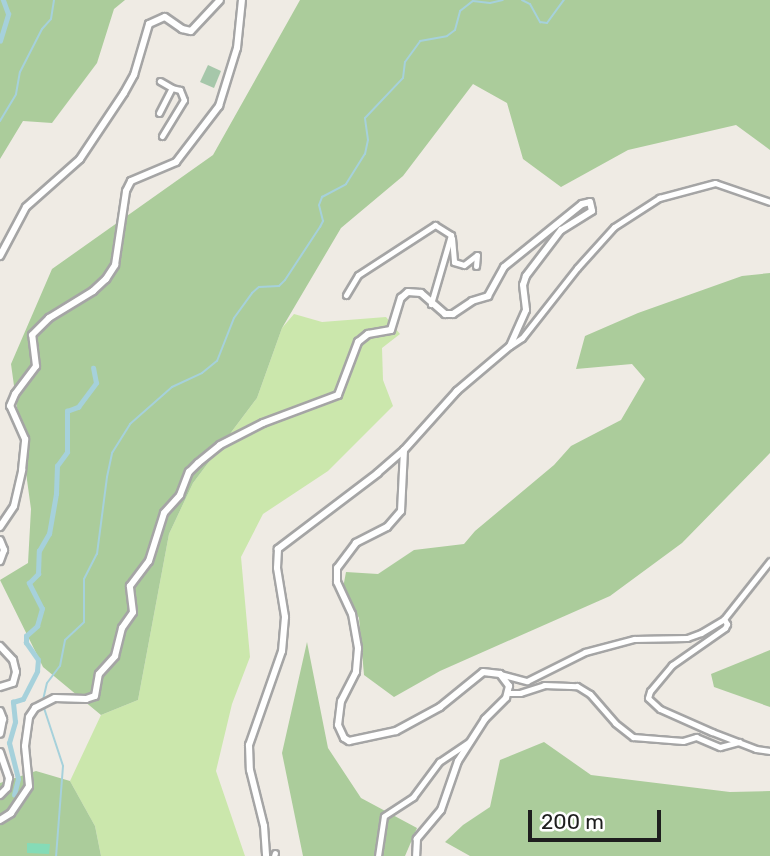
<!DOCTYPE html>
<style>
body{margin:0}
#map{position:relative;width:770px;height:856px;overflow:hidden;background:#efebe4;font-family:Rubik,sans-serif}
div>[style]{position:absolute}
.grass>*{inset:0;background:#cbe7ac}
.forest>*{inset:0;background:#abcc9b}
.cemetery>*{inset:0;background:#a6c7aa}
.pitch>*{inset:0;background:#85dbb7}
.stream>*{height:2px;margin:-1px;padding:0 1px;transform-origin:1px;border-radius:1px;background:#a6d1db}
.canal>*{height:4.5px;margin:-2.25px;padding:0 2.25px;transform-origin:2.25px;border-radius:2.25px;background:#a6d1db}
.roads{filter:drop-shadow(2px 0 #a5a5a5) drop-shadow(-2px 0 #a5a5a5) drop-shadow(0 2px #a5a5a5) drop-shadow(0 -2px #a5a5a5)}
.minor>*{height:5px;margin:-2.5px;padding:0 2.5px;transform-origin:2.5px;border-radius:2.5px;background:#fff}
.tertiary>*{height:6px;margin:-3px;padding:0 3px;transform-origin:3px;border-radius:3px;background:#fff}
span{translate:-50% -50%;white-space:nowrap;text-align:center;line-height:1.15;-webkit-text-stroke:5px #fff;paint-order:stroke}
.scale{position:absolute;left:528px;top:810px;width:133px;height:32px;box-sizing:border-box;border:4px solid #1e1e1e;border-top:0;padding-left:9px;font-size:21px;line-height:24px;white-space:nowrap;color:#1e1e1e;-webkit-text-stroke:5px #fff;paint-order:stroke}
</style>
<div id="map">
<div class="grass">
<i style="clip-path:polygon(294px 314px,322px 322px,386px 317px,400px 334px,382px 348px,383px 380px,393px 406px,328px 471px,263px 514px,241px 557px,250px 657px,232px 704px,216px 771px,245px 856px,101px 856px,95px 826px,70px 781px,101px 715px,138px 700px,169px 534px,193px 483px,257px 398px,282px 328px)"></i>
</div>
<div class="forest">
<i style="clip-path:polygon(0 0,125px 0,114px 9px,97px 63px,52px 123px,23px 121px,0 159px)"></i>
<i style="clip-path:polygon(300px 0,770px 0,770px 150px,736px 125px,628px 150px,561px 187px,523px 159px,507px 103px,473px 84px,403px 176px,341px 228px,282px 328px,257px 398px,193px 483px,169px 534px,138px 700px,101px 715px,43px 667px,0 580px,28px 563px,31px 509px,11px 364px,52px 269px,213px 155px)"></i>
<i style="clip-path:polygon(770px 273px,770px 453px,682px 543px,610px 596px,440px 671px,394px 697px,364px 675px,359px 618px,343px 588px,346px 572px,378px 574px,414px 550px,464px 544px,475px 531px,554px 465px,571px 446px,621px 420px,645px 379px,632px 364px,576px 369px,585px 336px,638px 313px,742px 276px)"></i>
<i style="clip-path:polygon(307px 642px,328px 748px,361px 798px,417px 828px,405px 856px,303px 856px,282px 753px)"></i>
<i style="clip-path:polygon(770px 650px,770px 707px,714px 687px,711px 674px)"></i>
<i style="clip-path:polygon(544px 742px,591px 775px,730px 792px,770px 791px,770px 856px,470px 856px,445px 842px,463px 825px,490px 807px,500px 760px)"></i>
<i style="clip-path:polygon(36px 771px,70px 781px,95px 826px,101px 856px,0 856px,0 783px)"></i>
</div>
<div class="cemetery">
<i style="clip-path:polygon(208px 65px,221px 71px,214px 88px,200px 82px)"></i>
</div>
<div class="pitch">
<i style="clip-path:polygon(27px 843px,50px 844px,49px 854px,27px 853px)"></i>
</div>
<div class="stream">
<i style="left:522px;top:0;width:9px;rotate:27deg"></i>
<i style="left:530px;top:4px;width:21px;rotate:61deg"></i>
<i style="left:540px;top:22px;width:7px;rotate:8deg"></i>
<i style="left:547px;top:23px;width:29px;rotate:-54deg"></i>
<i style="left:0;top:121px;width:31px;rotate:-59deg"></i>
<i style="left:16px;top:94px;width:22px;rotate:-80deg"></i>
<i style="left:20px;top:72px;width:48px;rotate:-62.9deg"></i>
<i style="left:42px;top:29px;width:13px;rotate:-48deg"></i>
<i style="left:51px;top:19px;width:19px;rotate:-81deg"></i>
<i style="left:43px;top:700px;width:17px;rotate:-77deg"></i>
<i style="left:47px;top:683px;width:21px;rotate:-53deg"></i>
<i style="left:60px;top:666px;width:26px;rotate:-79deg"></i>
<i style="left:65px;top:640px;width:26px;rotate:-43deg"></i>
<i style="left:84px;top:622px;width:43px;rotate:-90deg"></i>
<i style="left:84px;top:579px;width:28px;rotate:-63deg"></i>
<i style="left:97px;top:554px;width:78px;rotate:-82.6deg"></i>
<i style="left:107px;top:477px;width:25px;rotate:-78deg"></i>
<i style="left:112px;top:453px;width:34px;rotate:-58deg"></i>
<i style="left:130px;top:424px;width:56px;rotate:-41.4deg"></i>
<i style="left:172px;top:387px;width:33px;rotate:-25deg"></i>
<i style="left:202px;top:373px;width:19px;rotate:-39deg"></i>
<i style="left:217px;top:361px;width:46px;rotate:-68.4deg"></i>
<i style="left:234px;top:318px;width:31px;rotate:-54deg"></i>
<i style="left:252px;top:293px;width:9px;rotate:-41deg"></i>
<i style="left:259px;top:287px;width:20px;rotate:-3deg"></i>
<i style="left:279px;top:286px;width:8px;rotate:-45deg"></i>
<i style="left:285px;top:280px;width:64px;rotate:-56.6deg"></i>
<i style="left:320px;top:227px;width:7px;rotate:-63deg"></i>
<i style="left:323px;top:221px;width:16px;rotate:-104deg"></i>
<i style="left:319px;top:205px;width:9px;rotate:-69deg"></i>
<i style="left:322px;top:197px;width:27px;rotate:-28deg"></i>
<i style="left:346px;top:184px;width:36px;rotate:-58deg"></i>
<i style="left:365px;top:154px;width:14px;rotate:-78deg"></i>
<i style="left:368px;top:140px;width:22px;rotate:-98deg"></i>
<i style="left:365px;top:118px;width:55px;rotate:-46.5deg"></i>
<i style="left:403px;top:78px;width:16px;rotate:-83deg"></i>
<i style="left:405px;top:62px;width:26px;rotate:-54deg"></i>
<i style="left:420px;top:41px;width:27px;rotate:-10deg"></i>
<i style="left:447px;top:36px;width:10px;rotate:-37deg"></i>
<i style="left:455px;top:30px;width:20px;rotate:-75deg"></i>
<i style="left:460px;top:11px;width:16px;rotate:-38deg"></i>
<i style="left:473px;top:1px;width:17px;rotate:7deg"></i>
<i style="left:490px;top:3px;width:13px;rotate:-13deg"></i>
<i style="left:43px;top:705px;width:64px;rotate:71.8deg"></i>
<i style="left:63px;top:766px;width:90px;rotate:94.4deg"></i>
</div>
<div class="canal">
<i style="left:0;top:41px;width:28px;rotate:-73deg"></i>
<i style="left:8px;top:14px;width:15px;rotate:-110deg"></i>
<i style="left:14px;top:795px;width:16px;rotate:-76deg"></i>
<i style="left:18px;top:779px;width:37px;rotate:-104deg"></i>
<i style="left:9px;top:743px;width:22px;rotate:-74deg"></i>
<i style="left:15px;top:722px;width:20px;rotate:-96deg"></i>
<i style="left:13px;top:702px;width:10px;rotate:-17deg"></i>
<i style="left:23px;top:699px;width:31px;rotate:-63deg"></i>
<i style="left:37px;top:671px;width:11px;rotate:-85deg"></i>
<i style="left:38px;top:660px;width:21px;rotate:-125deg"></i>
<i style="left:26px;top:643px;width:7px;rotate:-90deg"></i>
<i style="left:26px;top:636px;width:15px;rotate:-42deg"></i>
<i style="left:37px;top:626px;width:18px;rotate:-74deg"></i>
<i style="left:42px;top:609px;width:29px;rotate:-117deg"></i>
<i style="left:29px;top:583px;width:13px;rotate:-45deg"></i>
<i style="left:38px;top:574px;width:23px;rotate:-88deg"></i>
<i style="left:39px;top:551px;width:20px;rotate:-60deg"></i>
<i style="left:49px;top:534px;width:41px;rotate:-80.1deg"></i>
<i style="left:56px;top:494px;width:28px;rotate:-88deg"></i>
<i style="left:57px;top:466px;width:17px;rotate:-54deg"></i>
<i style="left:67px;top:452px;width:41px;rotate:-90deg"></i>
<i style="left:67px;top:411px;width:12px;rotate:-20deg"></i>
<i style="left:78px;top:407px;width:30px;rotate:-53deg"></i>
<i style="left:96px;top:383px;width:15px;rotate:-101deg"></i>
</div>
<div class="roads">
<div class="minor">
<i style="left:159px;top:113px;width:28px;rotate:-63deg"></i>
<i style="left:172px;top:88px;width:14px;rotate:-150deg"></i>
<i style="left:162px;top:136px;width:42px;rotate:-58.6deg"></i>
<i style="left:184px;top:100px;width:11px;rotate:-112deg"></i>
<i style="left:180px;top:90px;width:8px;rotate:-166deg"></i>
<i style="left:452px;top:238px;width:24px;rotate:85deg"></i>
<i style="left:454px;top:262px;width:10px;rotate:17deg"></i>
<i style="left:464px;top:265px;width:16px;rotate:-38deg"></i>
<i style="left:477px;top:255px;width:11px;rotate:95deg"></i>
<i style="left:346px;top:295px;width:23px;rotate:-59deg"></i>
<i style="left:358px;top:275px;width:92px;rotate:-33deg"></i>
<i style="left:435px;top:225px;width:19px;rotate:32deg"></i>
<i style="left:451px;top:235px;width:72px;rotate:106.2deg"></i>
<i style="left:510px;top:346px;width:14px;rotate:-34deg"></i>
<i style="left:522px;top:338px;width:89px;rotate:-51.8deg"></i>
<i style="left:577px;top:268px;width:55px;rotate:-47.9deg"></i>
<i style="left:614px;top:227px;width:54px;rotate:-32.8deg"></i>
<i style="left:659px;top:198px;width:58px;rotate:-15deg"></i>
<i style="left:715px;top:183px;width:58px;rotate:19.1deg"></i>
<i style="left:724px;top:619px;width:74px;rotate:-51.6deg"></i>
<i style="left:500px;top:674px;width:28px;rotate:15deg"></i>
<i style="left:527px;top:681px;width:65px;rotate:-26.6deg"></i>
<i style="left:585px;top:652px;width:51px;rotate:-14.9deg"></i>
<i style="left:634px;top:639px;width:53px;rotate:-1.1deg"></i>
<i style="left:687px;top:638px;width:15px;rotate:-20deg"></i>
<i style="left:701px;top:633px;width:27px;rotate:-31deg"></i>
<i style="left:724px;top:619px;width:6px;rotate:59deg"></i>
<i style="left:727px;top:624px;width:4px;rotate:117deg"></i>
<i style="left:725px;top:628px;width:65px;rotate:145.1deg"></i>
<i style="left:672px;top:665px;width:34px;rotate:130deg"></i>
<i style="left:650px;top:691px;width:7px;rotate:106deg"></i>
<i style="left:648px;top:698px;width:16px;rotate:43deg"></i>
<i style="left:660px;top:709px;width:57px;rotate:23.9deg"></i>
<i style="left:712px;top:732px;width:47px;rotate:21.1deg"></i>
<i style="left:756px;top:749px;width:14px;rotate:8deg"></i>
<i style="left:509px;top:693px;width:11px"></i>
<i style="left:520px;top:693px;width:25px;rotate:-18deg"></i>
<i style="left:544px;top:685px;width:33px;rotate:2deg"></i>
<i style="left:577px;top:686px;width:15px;rotate:32deg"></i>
<i style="left:590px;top:694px;width:38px;rotate:49deg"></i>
<i style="left:615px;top:723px;width:23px;rotate:38deg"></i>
<i style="left:633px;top:737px;width:50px;rotate:4.6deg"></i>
<i style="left:683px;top:741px;width:14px;rotate:-17deg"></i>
<i style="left:696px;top:737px;width:26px;rotate:23deg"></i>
<i style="left:720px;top:747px;width:20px;rotate:-15deg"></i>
<i style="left:274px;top:856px;width:3px;rotate:-72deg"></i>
<i style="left:378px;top:856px;width:40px;rotate:-81.5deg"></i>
<i style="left:384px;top:816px;width:35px;rotate:-33deg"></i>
<i style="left:413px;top:797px;width:44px;rotate:-53.4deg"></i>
<i style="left:439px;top:762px;width:37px;rotate:-34deg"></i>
</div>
<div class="tertiary">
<i style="left:0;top:256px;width:55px;rotate:-62deg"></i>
<i style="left:26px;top:207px;width:72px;rotate:-41.6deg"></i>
<i style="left:80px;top:159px;width:79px;rotate:-56.3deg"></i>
<i style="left:124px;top:93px;width:21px;rotate:-61deg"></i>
<i style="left:134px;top:75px;width:53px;rotate:-73.6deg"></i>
<i style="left:149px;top:24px;width:17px;rotate:-24deg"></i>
<i style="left:165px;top:17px;width:21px;rotate:35deg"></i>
<i style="left:182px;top:29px;width:9px;rotate:13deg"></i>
<i style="left:191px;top:31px;width:42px;rotate:-46.9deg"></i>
<i style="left:404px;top:450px;width:61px;rotate:92.8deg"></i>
<i style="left:401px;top:511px;width:21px;rotate:131deg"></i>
<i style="left:387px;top:527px;width:35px;rotate:153deg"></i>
<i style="left:356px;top:543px;width:31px;rotate:127deg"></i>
<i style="left:337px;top:568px;width:14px;rotate:90deg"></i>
<i style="left:337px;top:582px;width:35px;rotate:65deg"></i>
<i style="left:352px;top:614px;width:35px;rotate:80deg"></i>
<i style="left:358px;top:648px;width:24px;rotate:95deg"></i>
<i style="left:356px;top:672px;width:33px;rotate:117deg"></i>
<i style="left:341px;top:701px;width:24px;rotate:97deg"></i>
<i style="left:338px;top:725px;width:14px;rotate:65deg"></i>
<i style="left:344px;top:738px;width:6px;rotate:31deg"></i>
<i style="left:349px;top:741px;width:48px;rotate:-12deg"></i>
<i style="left:396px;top:731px;width:50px;rotate:-28.6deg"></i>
<i style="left:440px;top:707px;width:55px;rotate:-39.1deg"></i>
<i style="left:483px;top:672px;width:17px;rotate:7deg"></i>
<i style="left:500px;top:674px;width:15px;rotate:53deg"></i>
<i style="left:509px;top:686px;width:12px;rotate:104deg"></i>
<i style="left:506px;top:698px;width:30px;rotate:135deg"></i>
<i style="left:485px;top:719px;width:50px;rotate:122.7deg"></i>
<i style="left:458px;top:761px;width:52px;rotate:109.1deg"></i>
<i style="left:441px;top:810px;width:38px;rotate:130deg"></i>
<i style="left:417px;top:839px;width:17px;rotate:93deg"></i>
<i style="left:0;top:527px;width:25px;rotate:-56deg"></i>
<i style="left:14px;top:506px;width:37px;rotate:-77deg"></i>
<i style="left:22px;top:470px;width:31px;rotate:-84deg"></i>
<i style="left:25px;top:439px;width:36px;rotate:-114deg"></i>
<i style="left:10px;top:406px;width:13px;rotate:-67deg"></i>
<i style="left:15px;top:394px;width:35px;rotate:-53deg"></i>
<i style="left:36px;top:366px;width:31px;rotate:-97deg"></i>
<i style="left:32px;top:335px;width:24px;rotate:-45deg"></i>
<i style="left:49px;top:318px;width:52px;rotate:-31.5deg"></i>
<i style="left:93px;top:291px;width:18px;rotate:-43deg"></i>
<i style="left:106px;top:279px;width:17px;rotate:-57deg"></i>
<i style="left:115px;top:265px;width:75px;rotate:-81.5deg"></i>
<i style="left:126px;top:191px;width:11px;rotate:-63deg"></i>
<i style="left:131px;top:181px;width:49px;rotate:-22.9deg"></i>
<i style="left:176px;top:162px;width:71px;rotate:-52.5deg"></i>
<i style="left:219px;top:106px;width:61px;rotate:-72.8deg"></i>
<i style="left:237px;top:48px;width:48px;rotate:-84.1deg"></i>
<i style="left:0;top:540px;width:11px;rotate:68deg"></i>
<i style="left:4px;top:550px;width:12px;rotate:110deg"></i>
<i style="left:0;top:646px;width:19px;rotate:47deg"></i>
<i style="left:13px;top:660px;width:12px;rotate:76deg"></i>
<i style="left:16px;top:672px;width:11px;rotate:105deg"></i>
<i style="left:13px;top:683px;width:14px;rotate:163deg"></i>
<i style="left:0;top:711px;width:9px;rotate:69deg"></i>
<i style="left:3px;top:719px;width:15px;rotate:101deg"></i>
<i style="left:0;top:752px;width:28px;rotate:71deg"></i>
<i style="left:9px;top:778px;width:10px;rotate:101deg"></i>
<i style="left:7px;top:788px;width:10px;rotate:135deg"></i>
<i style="left:0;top:820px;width:13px;rotate:-32deg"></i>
<i style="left:11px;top:813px;width:32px;rotate:-56deg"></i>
<i style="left:29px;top:786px;width:40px;rotate:-95.7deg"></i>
<i style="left:25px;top:746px;width:29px;rotate:-82deg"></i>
<i style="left:29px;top:717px;width:11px;rotate:-56deg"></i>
<i style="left:35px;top:708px;width:22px;rotate:-27deg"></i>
<i style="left:55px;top:698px;width:31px;rotate:2deg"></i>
<i style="left:86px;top:699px;width:9px;rotate:-18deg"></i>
<i style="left:95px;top:696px;width:22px;rotate:-80deg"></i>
<i style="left:99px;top:674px;width:24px;rotate:-48deg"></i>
<i style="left:115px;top:656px;width:29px;rotate:-76deg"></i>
<i style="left:122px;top:628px;width:19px;rotate:-55deg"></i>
<i style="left:133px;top:612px;width:26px;rotate:-97deg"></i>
<i style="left:130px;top:586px;width:31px;rotate:-53deg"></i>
<i style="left:149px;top:561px;width:50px;rotate:-72.6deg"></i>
<i style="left:164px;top:513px;width:24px;rotate:-48deg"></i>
<i style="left:180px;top:495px;width:25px;rotate:-69deg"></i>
<i style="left:189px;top:472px;width:13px;rotate:-45deg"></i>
<i style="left:198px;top:463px;width:28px;rotate:-39deg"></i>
<i style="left:220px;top:445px;width:48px;rotate:-27.1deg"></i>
<i style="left:263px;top:423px;width:80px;rotate:-20.5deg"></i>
<i style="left:338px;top:395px;width:57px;rotate:-69.3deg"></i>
<i style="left:358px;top:342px;width:13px;rotate:-39deg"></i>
<i style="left:368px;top:334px;width:23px;rotate:-10deg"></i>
<i style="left:391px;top:330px;width:34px;rotate:-73deg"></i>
<i style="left:401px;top:298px;width:9px;rotate:-41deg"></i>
<i style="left:408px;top:292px;width:13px;rotate:4deg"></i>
<i style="left:421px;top:293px;width:32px;rotate:41deg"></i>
<i style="left:445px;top:314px;width:8px"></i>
<i style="left:453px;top:314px;width:23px;rotate:-34deg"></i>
<i style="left:472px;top:301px;width:17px;rotate:-17deg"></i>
<i style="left:488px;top:296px;width:33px;rotate:-61deg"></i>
<i style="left:504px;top:267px;width:100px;rotate:-38.9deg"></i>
<i style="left:582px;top:204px;width:8px;rotate:-14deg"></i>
<i style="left:590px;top:202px;width:9px;rotate:77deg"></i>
<i style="left:592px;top:211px;width:36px;rotate:148deg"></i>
<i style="left:561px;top:230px;width:58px;rotate:127.3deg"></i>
<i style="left:526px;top:276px;width:9px;rotate:108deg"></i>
<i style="left:523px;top:285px;width:25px;rotate:83deg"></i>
<i style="left:526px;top:310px;width:39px;rotate:114deg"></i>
<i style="left:510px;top:346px;width:70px;rotate:139.7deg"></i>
<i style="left:457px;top:391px;width:79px;rotate:131.9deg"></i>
<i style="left:404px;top:450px;width:35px;rotate:139deg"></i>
<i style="left:378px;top:473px;width:126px;rotate:142.8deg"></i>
<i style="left:278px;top:549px;width:19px;rotate:93deg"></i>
<i style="left:277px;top:568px;width:50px;rotate:80.7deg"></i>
<i style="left:285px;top:617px;width:34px;rotate:95deg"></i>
<i style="left:282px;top:651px;width:100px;rotate:109.3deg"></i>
<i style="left:249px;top:745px;width:25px;rotate:88deg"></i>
<i style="left:250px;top:770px;width:58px;rotate:76deg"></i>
<i style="left:264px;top:826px;width:30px;rotate:86deg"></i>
</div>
</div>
<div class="scale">200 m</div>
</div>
